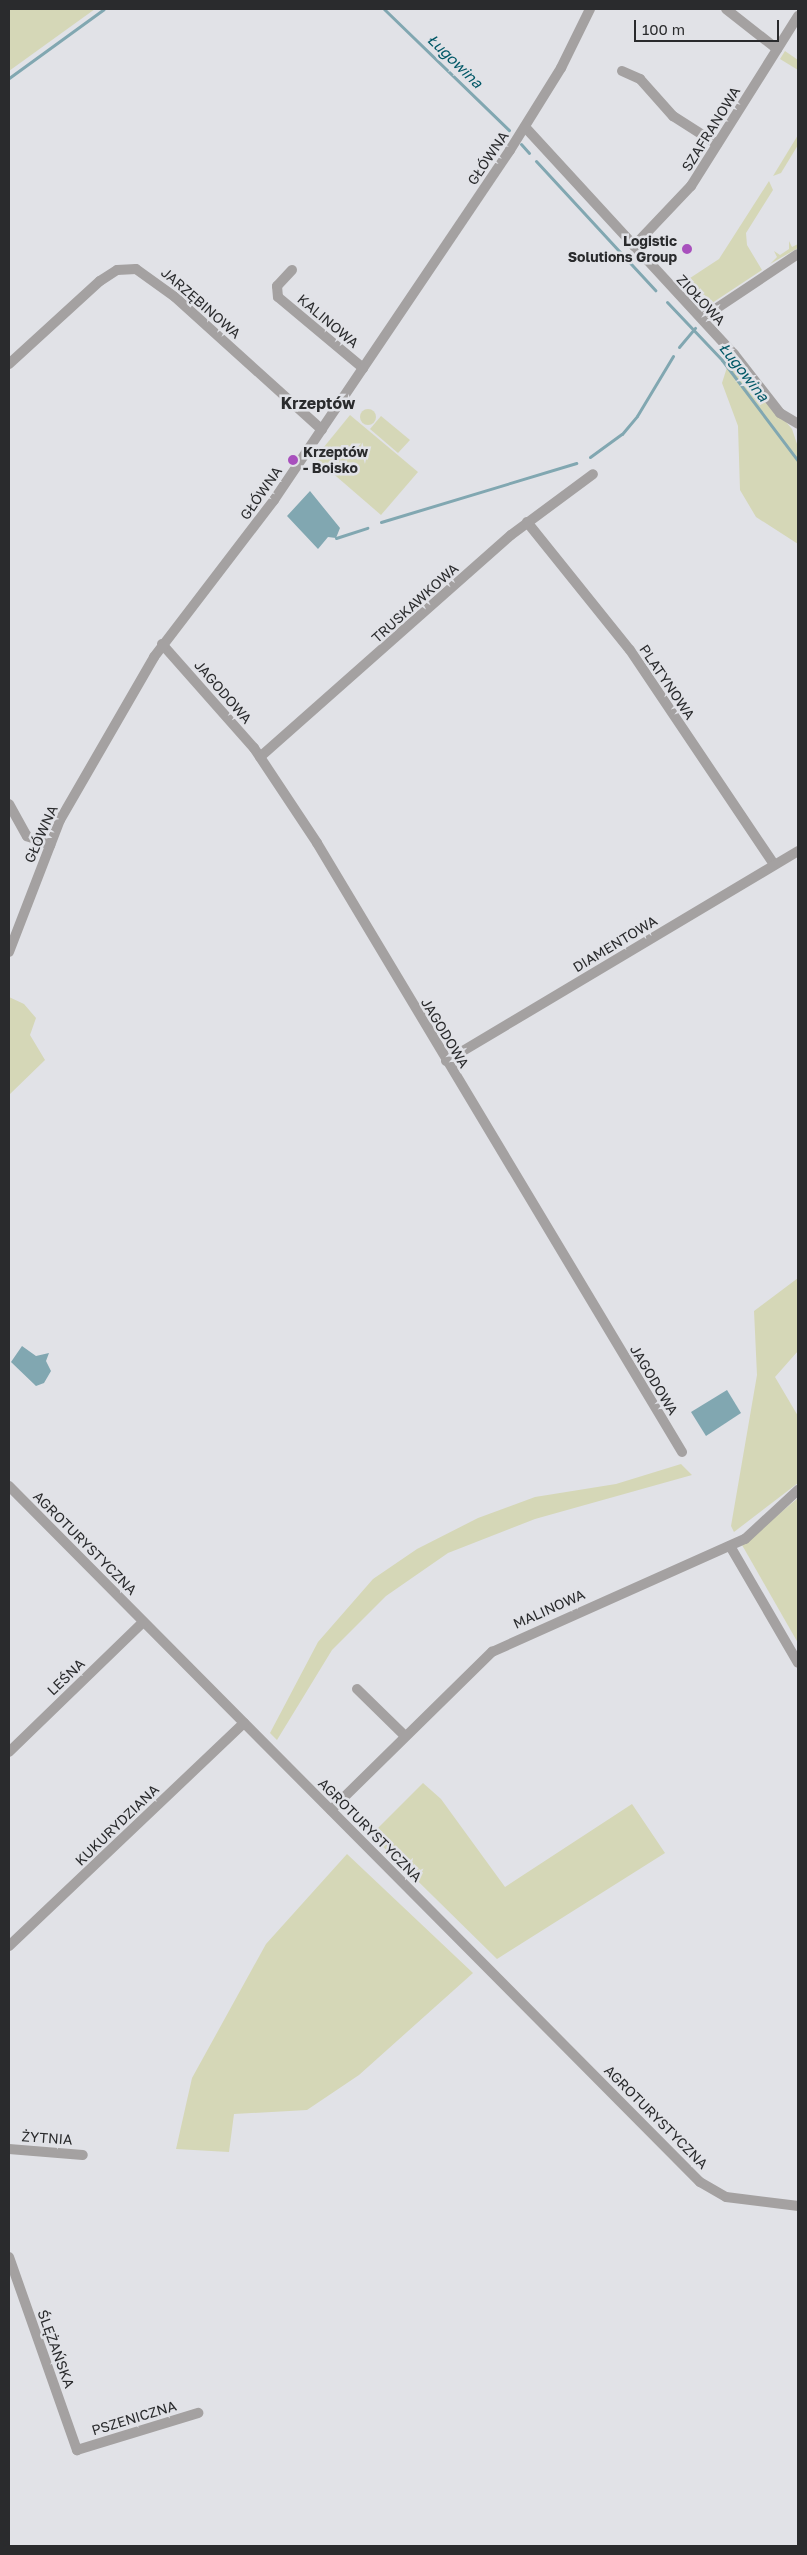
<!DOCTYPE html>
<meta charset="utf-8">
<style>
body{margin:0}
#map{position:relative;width:807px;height:2555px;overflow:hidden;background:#e1e2e7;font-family:"Golos Text",sans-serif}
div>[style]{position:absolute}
.green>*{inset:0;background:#d5d7b7}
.round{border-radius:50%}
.water>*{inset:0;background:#81a7b1}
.stream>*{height:3px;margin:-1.5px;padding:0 1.5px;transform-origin:1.5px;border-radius:1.5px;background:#81a7b1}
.minor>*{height:10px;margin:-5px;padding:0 5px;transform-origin:5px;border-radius:5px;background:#a4a1a1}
.dots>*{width:14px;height:14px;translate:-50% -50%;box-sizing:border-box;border:2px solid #e1e2e7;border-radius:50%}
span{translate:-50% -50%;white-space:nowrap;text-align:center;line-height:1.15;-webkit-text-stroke:5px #e1e2e7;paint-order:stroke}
.street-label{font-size:14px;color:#2a2b2d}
.poi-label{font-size:14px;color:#2a2b2d;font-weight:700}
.right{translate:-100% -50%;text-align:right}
.left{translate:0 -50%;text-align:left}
.water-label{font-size:15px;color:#005766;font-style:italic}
.quarter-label{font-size:16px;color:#2a2b2d;font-weight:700}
.frame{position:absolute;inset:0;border:10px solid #2a2b2d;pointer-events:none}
.scale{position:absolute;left:634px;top:20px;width:145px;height:22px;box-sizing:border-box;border:2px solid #2a2b2d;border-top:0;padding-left:6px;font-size:15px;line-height:18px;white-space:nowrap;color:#2a2b2d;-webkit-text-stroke:4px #e1e2e7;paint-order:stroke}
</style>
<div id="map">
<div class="green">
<i style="clip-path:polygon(9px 9px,95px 9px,9px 71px)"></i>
<i style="clip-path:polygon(785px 51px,798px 60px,798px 70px,780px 59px)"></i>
<i style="clip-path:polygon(798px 135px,798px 145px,781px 173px,773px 176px)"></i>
<i style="clip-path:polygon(769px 181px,773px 190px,746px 233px,747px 245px,762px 270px,706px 307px,684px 282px,719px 259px)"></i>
<i style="clip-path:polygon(789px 241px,792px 247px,798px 244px,798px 248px,770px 264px,777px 257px,774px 251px,780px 255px,789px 249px)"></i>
<i style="clip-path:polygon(729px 361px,735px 361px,792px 429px,798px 447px,798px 544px,756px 517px,740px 490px,738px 426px,722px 383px)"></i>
<i class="round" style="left:360px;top:409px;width:16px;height:16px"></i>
<i style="clip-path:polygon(350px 415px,418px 472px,381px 515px,315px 458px)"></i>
<i style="clip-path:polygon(381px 416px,410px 440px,398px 453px,370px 429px)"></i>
<i style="clip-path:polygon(9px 997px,24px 1004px,36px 1018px,30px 1035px,45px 1060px,9px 1095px)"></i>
<i style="clip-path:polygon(798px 1278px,798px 1351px,775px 1377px,798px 1416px,798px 1483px,734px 1532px,731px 1526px,757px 1375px,754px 1311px)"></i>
<i style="clip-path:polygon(681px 1464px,692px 1475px,535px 1519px,448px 1553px,386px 1596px,332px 1650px,277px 1740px,270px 1733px,318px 1642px,373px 1579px,417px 1549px,478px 1518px,535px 1497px,616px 1484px)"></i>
<i style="clip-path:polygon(798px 1498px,798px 1643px,742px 1545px)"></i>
<i style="clip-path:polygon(423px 1783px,441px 1799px,505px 1887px,632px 1804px,665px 1853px,497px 1959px,371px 1835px)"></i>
<i style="clip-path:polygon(347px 1854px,473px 1973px,359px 2075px,307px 2110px,234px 2114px,229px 2152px,176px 2149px,192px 2078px,266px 1944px)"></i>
</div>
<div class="water">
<i style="clip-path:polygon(310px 491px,340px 528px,336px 538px,328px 537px,318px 549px,287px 516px)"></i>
<i style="clip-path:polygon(22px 1346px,36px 1356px,49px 1353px,46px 1361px,51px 1371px,44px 1383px,36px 1386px,11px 1362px)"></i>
<i style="clip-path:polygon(727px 1390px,741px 1413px,706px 1436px,691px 1412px)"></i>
</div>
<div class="stream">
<i style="left:384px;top:9px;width:174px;rotate:44.1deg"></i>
<i style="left:9px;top:78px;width:117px;rotate:-36deg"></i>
<i style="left:521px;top:144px;width:12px;rotate:48deg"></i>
<i style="left:536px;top:161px;width:176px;rotate:47.3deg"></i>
<i style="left:667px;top:302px;width:80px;rotate:46.5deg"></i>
<i style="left:722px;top:360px;width:126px;rotate:53deg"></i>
<i style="left:679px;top:347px;width:25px;rotate:-50deg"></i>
<i style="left:590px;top:457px;width:39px;rotate:-36deg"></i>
<i style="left:622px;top:434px;width:23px;rotate:-50deg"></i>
<i style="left:637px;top:416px;width:70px;rotate:-59deg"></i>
<i style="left:381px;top:522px;width:204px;rotate:-16.8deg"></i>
<i style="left:336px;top:538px;width:33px;rotate:-18deg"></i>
</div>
<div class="minor">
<i style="left:726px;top:9px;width:65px;rotate:38.1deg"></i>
<i style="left:622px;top:71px;width:20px;rotate:24deg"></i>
<i style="left:640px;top:79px;width:50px;rotate:48.3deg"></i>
<i style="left:673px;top:116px;width:52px;rotate:32.5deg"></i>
<i style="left:525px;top:127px;width:309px;rotate:47.4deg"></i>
<i style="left:734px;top:354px;width:75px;rotate:52.1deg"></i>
<i style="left:780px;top:413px;width:21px;rotate:31deg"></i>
<i style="left:634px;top:246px;width:83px;rotate:-46.5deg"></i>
<i style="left:691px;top:186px;width:201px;rotate:-57.8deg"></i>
<i style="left:292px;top:270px;width:22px;rotate:133deg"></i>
<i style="left:277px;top:286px;width:11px;rotate:85deg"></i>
<i style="left:278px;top:297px;width:111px;rotate:39.9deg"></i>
<i style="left:702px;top:318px;width:115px;rotate:-33.7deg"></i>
<i style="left:9px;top:364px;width:123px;rotate:-42.4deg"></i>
<i style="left:100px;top:281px;width:20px;rotate:-33deg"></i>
<i style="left:117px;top:270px;width:19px;rotate:-3deg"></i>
<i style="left:136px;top:269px;width:48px;rotate:35.7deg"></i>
<i style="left:175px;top:297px;width:198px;rotate:42.1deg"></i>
<i style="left:527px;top:522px;width:164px;rotate:51.2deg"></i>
<i style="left:630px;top:650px;width:258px;rotate:56.1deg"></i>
<i style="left:162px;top:644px;width:139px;rotate:48.5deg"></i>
<i style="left:254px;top:748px;width:114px;rotate:56.4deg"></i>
<i style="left:317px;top:843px;width:710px;rotate:59.06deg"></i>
<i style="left:260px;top:757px;width:335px;rotate:-41.5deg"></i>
<i style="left:511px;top:535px;width:102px;rotate:-36.6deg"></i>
<i style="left:9px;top:804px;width:37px;rotate:61deg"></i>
<i style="left:27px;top:836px;width:25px;rotate:21deg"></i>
<i style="left:9px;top:952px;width:142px;rotate:-68.9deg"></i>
<i style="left:60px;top:820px;width:188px;rotate:-60deg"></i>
<i style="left:154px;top:657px;width:198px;rotate:-52.6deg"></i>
<i style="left:274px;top:500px;width:422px;rotate:-56deg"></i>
<i style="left:510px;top:150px;width:97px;rotate:-58.1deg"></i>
<i style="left:561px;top:68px;width:66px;rotate:-63.8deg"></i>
<i style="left:446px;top:1061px;width:410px;rotate:-30.8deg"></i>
<i style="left:9px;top:1486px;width:981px;rotate:45.21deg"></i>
<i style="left:700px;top:2182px;width:30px;rotate:30deg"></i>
<i style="left:726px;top:2197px;width:73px;rotate:7.1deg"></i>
<i style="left:730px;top:1546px;width:135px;rotate:59.8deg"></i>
<i style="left:357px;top:1689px;width:66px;rotate:44.4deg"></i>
<i style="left:9px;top:1752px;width:187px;rotate:-44.1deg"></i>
<i style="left:331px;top:1810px;width:226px;rotate:-44.5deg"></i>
<i style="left:492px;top:1652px;width:277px;rotate:-24.1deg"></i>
<i style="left:745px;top:1539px;width:72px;rotate:-42.8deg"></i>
<i style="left:9px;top:1946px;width:324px;rotate:-43.5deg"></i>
<i style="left:9px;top:2149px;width:74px;rotate:4.6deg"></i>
<i style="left:9px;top:2257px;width:205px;rotate:70.6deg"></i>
<i style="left:77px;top:2450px;width:127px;rotate:-17deg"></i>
</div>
<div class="dots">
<i style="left:687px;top:249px;background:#a850bd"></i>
<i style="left:293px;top:460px;background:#a850bd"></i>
</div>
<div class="street-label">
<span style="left:711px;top:129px;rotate:-58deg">SZAFRANOWA</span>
<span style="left:488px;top:158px;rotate:-56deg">GŁÓWNA</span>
<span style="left:701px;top:300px;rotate:47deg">ZIOŁOWA</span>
<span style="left:201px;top:303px;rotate:41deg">JARZĘBINOWA</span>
<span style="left:328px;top:321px;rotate:40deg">KALINOWA</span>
<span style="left:261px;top:493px;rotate:-55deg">GŁÓWNA</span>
<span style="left:415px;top:603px;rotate:-42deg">TRUSKAWKOWA</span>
<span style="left:667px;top:682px;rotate:56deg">PLATYNOWA</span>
<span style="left:223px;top:692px;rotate:49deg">JAGODOWA</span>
<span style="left:41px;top:834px;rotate:-66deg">GŁÓWNA</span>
<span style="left:615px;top:944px;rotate:-31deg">DIAMENTOWA</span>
<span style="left:445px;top:1033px;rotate:59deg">JAGODOWA</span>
<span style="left:654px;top:1380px;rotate:59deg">JAGODOWA</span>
<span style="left:85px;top:1543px;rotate:45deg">AGROTURYSTYCZNA</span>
<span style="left:549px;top:1609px;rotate:-24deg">MALINOWA</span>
<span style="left:66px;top:1677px;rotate:-44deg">LEŚNA</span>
<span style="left:117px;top:1825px;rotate:-44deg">KUKURYDZIANA</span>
<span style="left:370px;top:1830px;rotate:45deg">AGROTURYSTYCZNA</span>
<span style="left:656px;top:2117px;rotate:45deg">AGROTURYSTYCZNA</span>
<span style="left:47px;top:2138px;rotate:4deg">ŻYTNIA</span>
<span style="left:56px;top:2349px;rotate:70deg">ŚLĘŻAŃSKA</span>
<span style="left:134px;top:2418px;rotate:-17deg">PSZENICZNA</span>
</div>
<div class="poi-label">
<span class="right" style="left:677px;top:249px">Logistic<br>Solutions Group</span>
<span class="left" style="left:303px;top:460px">Krzeptów<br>- Boisko</span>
</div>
<div class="water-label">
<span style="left:455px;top:61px;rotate:44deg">Ługowina</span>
<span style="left:744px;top:372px;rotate:52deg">Ługowina</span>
</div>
<div class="quarter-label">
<span style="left:318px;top:403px">Krzeptów</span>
</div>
<div class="frame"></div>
<div class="scale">100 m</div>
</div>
